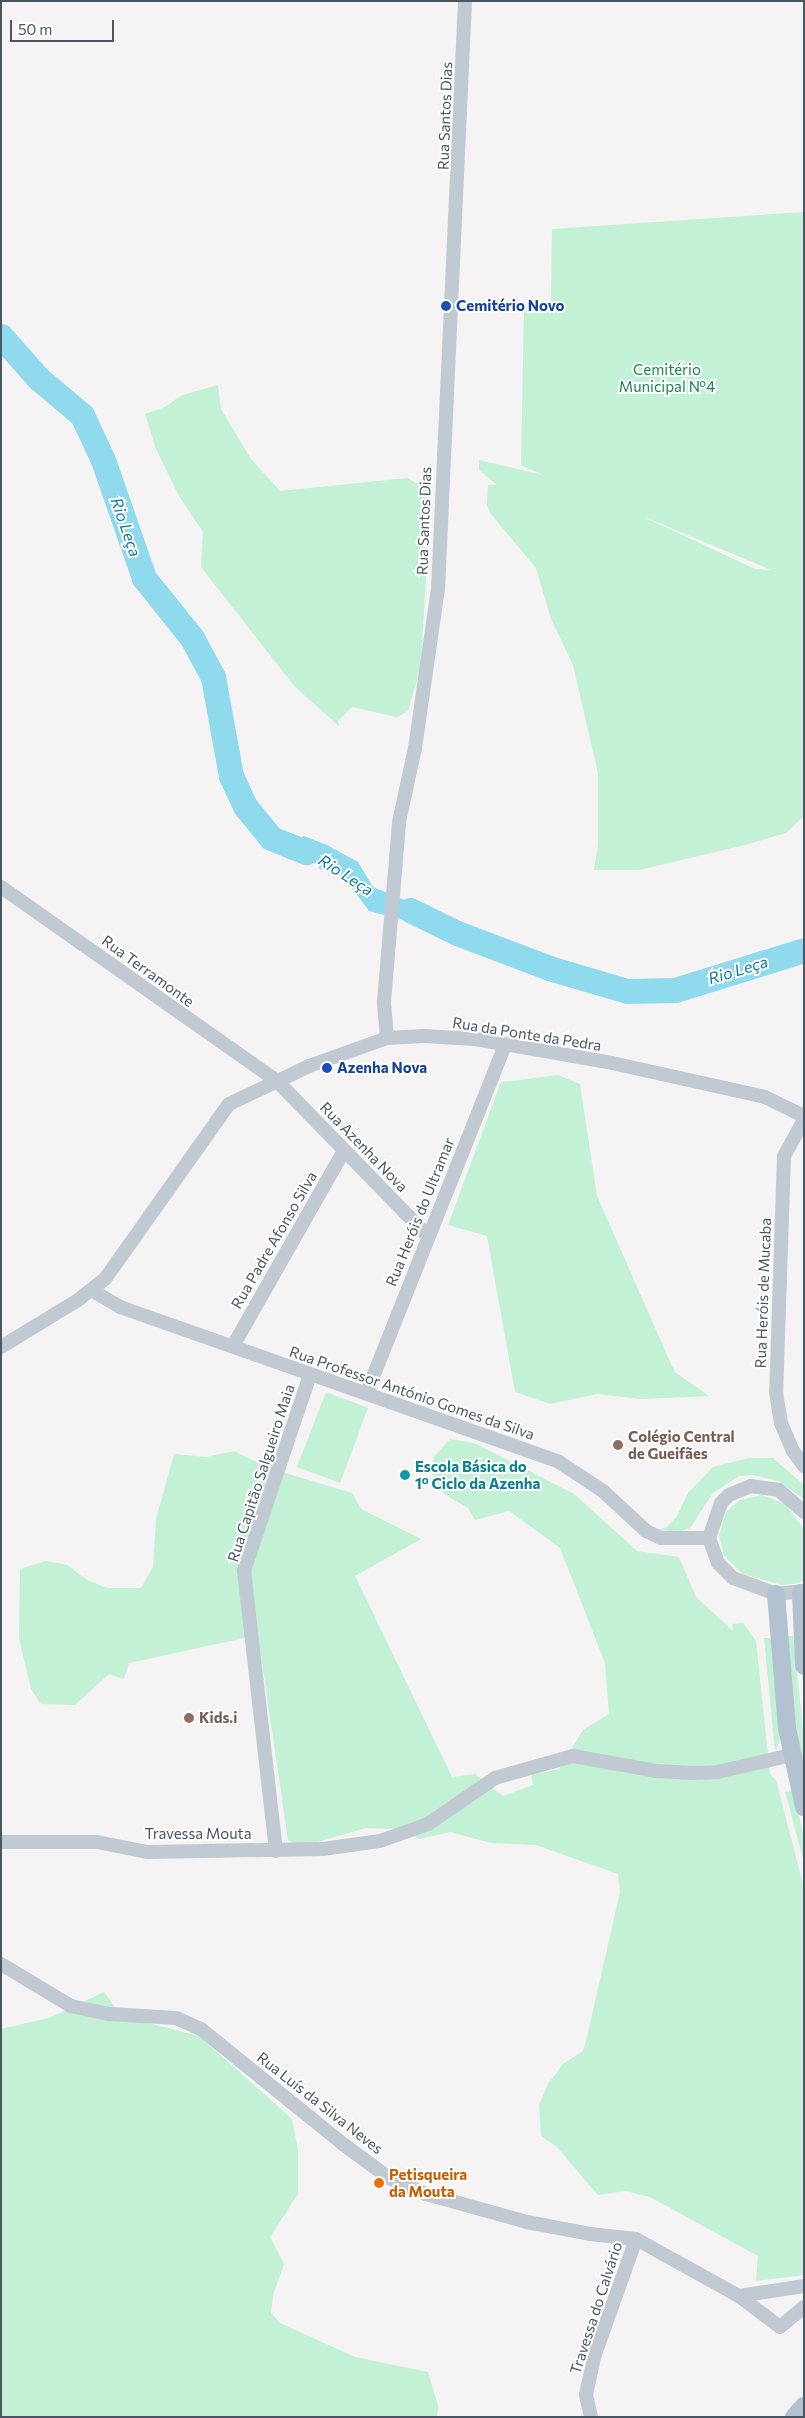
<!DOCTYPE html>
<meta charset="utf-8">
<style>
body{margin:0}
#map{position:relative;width:805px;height:2418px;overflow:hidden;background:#f5f3f3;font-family:Commissioner,sans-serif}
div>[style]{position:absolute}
.green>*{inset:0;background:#c3f1d5}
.water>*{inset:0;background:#90daee}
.river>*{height:25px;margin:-12.5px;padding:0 12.5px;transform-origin:12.5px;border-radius:12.5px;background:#90daee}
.minor>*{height:14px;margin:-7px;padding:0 7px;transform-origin:7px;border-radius:7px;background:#c1cad2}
.major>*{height:18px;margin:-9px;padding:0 9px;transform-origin:9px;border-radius:9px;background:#b3c2d1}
.dots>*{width:14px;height:14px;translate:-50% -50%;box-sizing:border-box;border:2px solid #fff;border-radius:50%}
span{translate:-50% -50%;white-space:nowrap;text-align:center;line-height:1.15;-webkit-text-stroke:4px #fff;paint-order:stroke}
.street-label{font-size:15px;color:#4a5661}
.transit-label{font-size:15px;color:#164399;font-weight:700}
.left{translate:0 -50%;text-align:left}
.park-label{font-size:15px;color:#17864f}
.education-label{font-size:15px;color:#785e54;font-weight:700}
.culture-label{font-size:15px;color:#0d838f;font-weight:700}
.food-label{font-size:15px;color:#c56008;font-weight:700}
.water-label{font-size:16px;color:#0c7c9b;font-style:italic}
.frame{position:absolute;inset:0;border:2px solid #4a5661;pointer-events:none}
.scale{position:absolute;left:10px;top:20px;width:104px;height:22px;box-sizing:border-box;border:2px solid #4a5661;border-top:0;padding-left:6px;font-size:15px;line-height:18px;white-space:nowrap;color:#4a5661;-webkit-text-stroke:4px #fff;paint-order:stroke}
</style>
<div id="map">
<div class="green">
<i style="clip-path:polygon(evenodd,804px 212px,804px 816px,786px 833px,745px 845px,639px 870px,594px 870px,598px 845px,598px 773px,573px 665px,551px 619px,536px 568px,490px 513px,487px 504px,488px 485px,497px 485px,479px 470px,479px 460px,543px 475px,521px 465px,524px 306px,551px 306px,552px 229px,804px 212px,646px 518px,647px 518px,771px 570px,755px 569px,646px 518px)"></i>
<i style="clip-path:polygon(218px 385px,221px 409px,251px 459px,280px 491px,407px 478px,427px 489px,429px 521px,421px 667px,408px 711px,397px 717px,352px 707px,338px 721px,339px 726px,295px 687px,201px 567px,203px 532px,179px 496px,156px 449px,145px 414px,165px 407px,182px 395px)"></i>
<i style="clip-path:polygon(558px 1075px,580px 1084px,597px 1196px,671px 1364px,675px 1372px,709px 1396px,642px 1399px,597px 1394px,550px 1404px,515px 1392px,487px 1236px,448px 1225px,501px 1082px)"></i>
<i style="clip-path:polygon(326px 1392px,368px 1408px,340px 1483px,297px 1467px)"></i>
<i style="clip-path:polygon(450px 1439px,474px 1443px,574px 1494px,637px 1551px,679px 1557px,696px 1597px,733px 1631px,732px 1624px,743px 1623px,756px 1641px,770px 1774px,776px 1780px,804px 1888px,804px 2275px,756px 2281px,758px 2256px,650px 2197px,626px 2191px,598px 2195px,556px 2146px,541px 2136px,539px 2105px,548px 2084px,563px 2064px,583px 2051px,587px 2037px,620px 1892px,618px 1874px,536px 1845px,491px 1843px,450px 1832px,420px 1839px,398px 1829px,366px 1828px,314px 1843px,295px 1844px,288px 1840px,258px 1635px,129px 1663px,124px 1679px,109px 1674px,75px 1705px,41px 1704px,31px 1689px,19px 1638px,20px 1569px,46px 1561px,67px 1565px,87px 1580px,107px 1588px,141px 1588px,153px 1567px,156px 1519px,174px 1454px,206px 1457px,234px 1451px,269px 1468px,352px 1493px,361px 1509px,421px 1539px,355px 1576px,452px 1777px,475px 1774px,503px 1796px,533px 1785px,531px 1775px,559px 1769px,583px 1730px,609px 1714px,605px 1663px,560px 1548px,509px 1511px,475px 1520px,468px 1508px,444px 1494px,431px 1472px,434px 1457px)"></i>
<i style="clip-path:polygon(749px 1458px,773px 1458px,804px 1485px,804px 1499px,778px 1481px,753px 1475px,739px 1476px,713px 1493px,690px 1528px,678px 1532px,659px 1530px,667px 1527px,677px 1516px,688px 1493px,713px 1467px)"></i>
<i style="clip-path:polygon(762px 1495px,785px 1504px,804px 1529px,804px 1580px,799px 1583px,782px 1585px,743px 1574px,724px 1556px,719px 1535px,726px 1512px,740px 1500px)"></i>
<i style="clip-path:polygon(787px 1636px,793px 1636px,804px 1737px,804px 1776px,797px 1747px)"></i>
<i style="clip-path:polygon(764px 1638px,771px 1638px,780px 1740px,775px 1751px)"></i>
<i style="clip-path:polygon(793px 1791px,804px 1837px,804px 1862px,785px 1792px)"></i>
<i style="clip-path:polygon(104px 1992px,114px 2006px,133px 2019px,199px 2036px,292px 2119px,298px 2150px,298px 2194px,270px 2237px,284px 2264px,273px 2295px,271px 2313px,280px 2323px,355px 2357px,428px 2372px,438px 2406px,437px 2417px,1px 2417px,1px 2029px,49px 2018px)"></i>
</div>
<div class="water">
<i style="clip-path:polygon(304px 836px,327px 845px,358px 862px,373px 887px,441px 915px,439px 929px,369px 911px,343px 876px,332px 868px,321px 870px,306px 854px,288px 859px,271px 847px,275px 837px,291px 842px)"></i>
</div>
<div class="river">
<i style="left:1px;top:336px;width:56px;rotate:48.6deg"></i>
<i style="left:38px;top:378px;width:57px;rotate:40.1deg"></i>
<i style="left:82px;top:415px;width:50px;rotate:65deg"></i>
<i style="left:103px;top:460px;width:125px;rotate:70.8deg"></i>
<i style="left:144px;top:578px;width:77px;rotate:51.3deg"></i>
<i style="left:192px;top:638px;width:44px;rotate:61.7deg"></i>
<i style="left:213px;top:677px;width:101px;rotate:79.7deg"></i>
<i style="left:231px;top:776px;width:33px;rotate:65deg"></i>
<i style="left:245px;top:806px;width:41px;rotate:50.9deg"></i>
<i style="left:271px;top:838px;width:38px;rotate:22deg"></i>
<i style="left:410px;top:910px;width:52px;rotate:26.1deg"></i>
<i style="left:457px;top:933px;width:98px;rotate:20.8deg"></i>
<i style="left:549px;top:968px;width:81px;rotate:16.4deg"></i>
<i style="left:627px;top:991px;width:48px;rotate:-1.2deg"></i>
<i style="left:675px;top:990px;width:135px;rotate:-17.2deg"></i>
</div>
<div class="minor">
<i style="left:1px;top:887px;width:337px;rotate:35.1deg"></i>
<i style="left:277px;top:1081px;width:215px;rotate:45.8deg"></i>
<i style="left:387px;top:1038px;width:36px;rotate:-95deg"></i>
<i style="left:384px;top:1002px;width:181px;rotate:-85.2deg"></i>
<i style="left:399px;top:822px;width:76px;rotate:-77.8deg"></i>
<i style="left:415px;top:748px;width:161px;rotate:-81.8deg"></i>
<i style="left:438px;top:589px;width:589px;rotate:-87.37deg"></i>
<i style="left:804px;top:1120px;width:41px;rotate:119.1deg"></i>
<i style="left:784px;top:1156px;width:236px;rotate:91.9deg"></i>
<i style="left:776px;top:1392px;width:31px;rotate:81deg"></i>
<i style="left:781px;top:1423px;width:30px;rotate:67deg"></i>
<i style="left:793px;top:1451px;width:19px;rotate:54deg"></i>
<i style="left:91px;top:1290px;width:34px;rotate:30deg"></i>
<i style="left:120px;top:1307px;width:466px;rotate:19.4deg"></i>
<i style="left:559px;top:1462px;width:53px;rotate:33.4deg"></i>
<i style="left:603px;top:1491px;width:59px;rotate:42.9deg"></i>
<i style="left:646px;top:1531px;width:17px;rotate:25deg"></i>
<i style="left:661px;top:1538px;width:48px"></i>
<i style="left:233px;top:1346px;width:224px;rotate:-60.4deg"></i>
<i style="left:1px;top:1347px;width:90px;rotate:-31.4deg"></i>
<i style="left:78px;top:1300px;width:34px;rotate:-38deg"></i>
<i style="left:105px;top:1279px;width:214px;rotate:-54.7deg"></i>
<i style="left:229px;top:1104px;width:89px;rotate:-25.4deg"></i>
<i style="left:309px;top:1066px;width:83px;rotate:-19.7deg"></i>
<i style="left:387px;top:1038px;width:37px;rotate:-3deg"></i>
<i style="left:424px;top:1036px;width:51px;rotate:3.4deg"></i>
<i style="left:475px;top:1039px;width:139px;rotate:9.9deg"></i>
<i style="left:612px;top:1063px;width:157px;rotate:12.5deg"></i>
<i style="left:765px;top:1097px;width:43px;rotate:26deg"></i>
<i style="left:367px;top:1392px;width:373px;rotate:-68.3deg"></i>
<i style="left:804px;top:1512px;width:33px;rotate:-139deg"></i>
<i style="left:779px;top:1490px;width:28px;rotate:-172deg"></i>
<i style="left:751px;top:1486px;width:24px;rotate:158deg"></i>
<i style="left:729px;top:1495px;width:11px;rotate:135deg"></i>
<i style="left:721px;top:1503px;width:37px;rotate:109deg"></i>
<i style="left:709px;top:1538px;width:27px;rotate:70deg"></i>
<i style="left:718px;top:1563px;width:21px;rotate:45deg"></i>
<i style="left:733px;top:1578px;width:46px;rotate:20.4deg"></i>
<i style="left:776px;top:1594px;width:28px;rotate:-6deg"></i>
<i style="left:1px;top:1842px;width:96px"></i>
<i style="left:97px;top:1842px;width:52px;rotate:11.1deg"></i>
<i style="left:148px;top:1852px;width:175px;rotate:-1deg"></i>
<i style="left:323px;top:1849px;width:58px;rotate:-8deg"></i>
<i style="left:380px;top:1841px;width:51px;rotate:-19.5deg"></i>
<i style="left:428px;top:1824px;width:81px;rotate:-34.5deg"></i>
<i style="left:495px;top:1778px;width:81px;rotate:-15.8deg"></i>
<i style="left:573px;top:1756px;width:84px;rotate:10.2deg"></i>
<i style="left:656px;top:1771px;width:37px;rotate:3deg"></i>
<i style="left:693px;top:1773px;width:24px;rotate:-2deg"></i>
<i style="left:717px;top:1772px;width:77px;rotate:-12.8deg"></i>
<i style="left:276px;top:1851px;width:282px;rotate:-96.5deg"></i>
<i style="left:244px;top:1571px;width:207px;rotate:-71.4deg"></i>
<i style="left:1px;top:1964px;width:82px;rotate:31deg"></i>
<i style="left:71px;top:2006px;width:40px;rotate:12deg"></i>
<i style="left:110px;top:2014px;width:66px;rotate:3.5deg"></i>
<i style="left:176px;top:2018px;width:27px;rotate:24deg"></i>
<i style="left:201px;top:2029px;width:183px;rotate:39deg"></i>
<i style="left:343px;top:2144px;width:57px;rotate:36.5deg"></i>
<i style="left:389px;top:2178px;width:40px;rotate:23.4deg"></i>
<i style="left:426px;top:2194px;width:105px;rotate:15.5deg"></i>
<i style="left:527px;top:2222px;width:64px;rotate:10.8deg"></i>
<i style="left:590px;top:2234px;width:46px;rotate:6.2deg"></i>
<i style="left:636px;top:2239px;width:118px;rotate:29deg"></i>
<i style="left:739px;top:2296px;width:66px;rotate:-8.7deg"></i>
<i style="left:739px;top:2296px;width:51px;rotate:37.1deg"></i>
<i style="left:780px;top:2327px;width:31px;rotate:-40deg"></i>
<i style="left:591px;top:2417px;width:23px;rotate:-103deg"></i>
<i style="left:586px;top:2395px;width:39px;rotate:-78deg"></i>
<i style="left:594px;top:2357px;width:125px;rotate:-70.4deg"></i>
</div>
<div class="major">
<i style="left:801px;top:1593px;width:73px;rotate:87.6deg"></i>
<i style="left:776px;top:1594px;width:134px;rotate:85.3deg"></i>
<i style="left:787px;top:1728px;width:81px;rotate:77.9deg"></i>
<i style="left:794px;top:2417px;width:15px;rotate:-48deg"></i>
</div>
<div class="dots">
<i style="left:446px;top:306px;background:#1a4fb4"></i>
<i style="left:327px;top:1068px;background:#1a4fb4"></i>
<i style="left:618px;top:1445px;background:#8d6e63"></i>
<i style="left:405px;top:1475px;background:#0f9aa8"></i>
<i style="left:189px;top:1718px;background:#8d6e63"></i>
<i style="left:379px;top:2183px;background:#e8710a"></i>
</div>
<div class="street-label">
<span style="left:445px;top:116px;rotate:-88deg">Rua Santos Dias</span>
<span style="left:424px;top:521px;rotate:-88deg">Rua Santos Dias</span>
<span style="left:148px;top:971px;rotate:36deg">Rua Terramonte</span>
<span style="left:527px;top:1034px;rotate:9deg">Rua da Ponte da Pedra</span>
<span style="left:364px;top:1147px;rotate:46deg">Rua Azenha Nova</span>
<span style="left:420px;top:1212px;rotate:-68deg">Rua Heróis do Ultramar</span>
<span style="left:274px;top:1240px;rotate:-60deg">Rua Padre Afonso Silva</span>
<span style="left:763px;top:1293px;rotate:-88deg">Rua Heróis de Mucaba</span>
<span style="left:412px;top:1393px;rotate:19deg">Rua Professor António Gomes da Silva</span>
<span style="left:261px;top:1473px;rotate:-72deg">Rua Capitão Salgueiro Maia</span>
<span style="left:198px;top:1834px">Travessa Mouta</span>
<span style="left:320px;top:2103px;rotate:38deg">Rua Luís da Silva Neves</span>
<span style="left:596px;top:2308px;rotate:-72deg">Travessa do Calvário</span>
</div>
<div class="transit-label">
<span class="left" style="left:456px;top:306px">Cemitério Novo</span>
<span class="left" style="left:337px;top:1068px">Azenha Nova</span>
</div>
<div class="park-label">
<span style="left:667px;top:378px">Cemitério<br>Municipal Nº4</span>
</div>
<div class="education-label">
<span class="left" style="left:628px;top:1445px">Colégio Central<br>de Gueifães</span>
<span class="left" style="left:199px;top:1718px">Kids.i</span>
</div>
<div class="culture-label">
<span class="left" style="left:415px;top:1475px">Escola Básica do<br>1º Ciclo da Azenha</span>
</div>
<div class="food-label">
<span class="left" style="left:389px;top:2183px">Petisqueira<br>da Mouta</span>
</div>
<div class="water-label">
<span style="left:126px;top:527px;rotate:71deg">Rio Leça</span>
<span style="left:346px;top:875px;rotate:33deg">Rio Leça</span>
<span style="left:738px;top:970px;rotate:-17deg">Rio Leça</span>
</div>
<div class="frame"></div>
<div class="scale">50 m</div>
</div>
